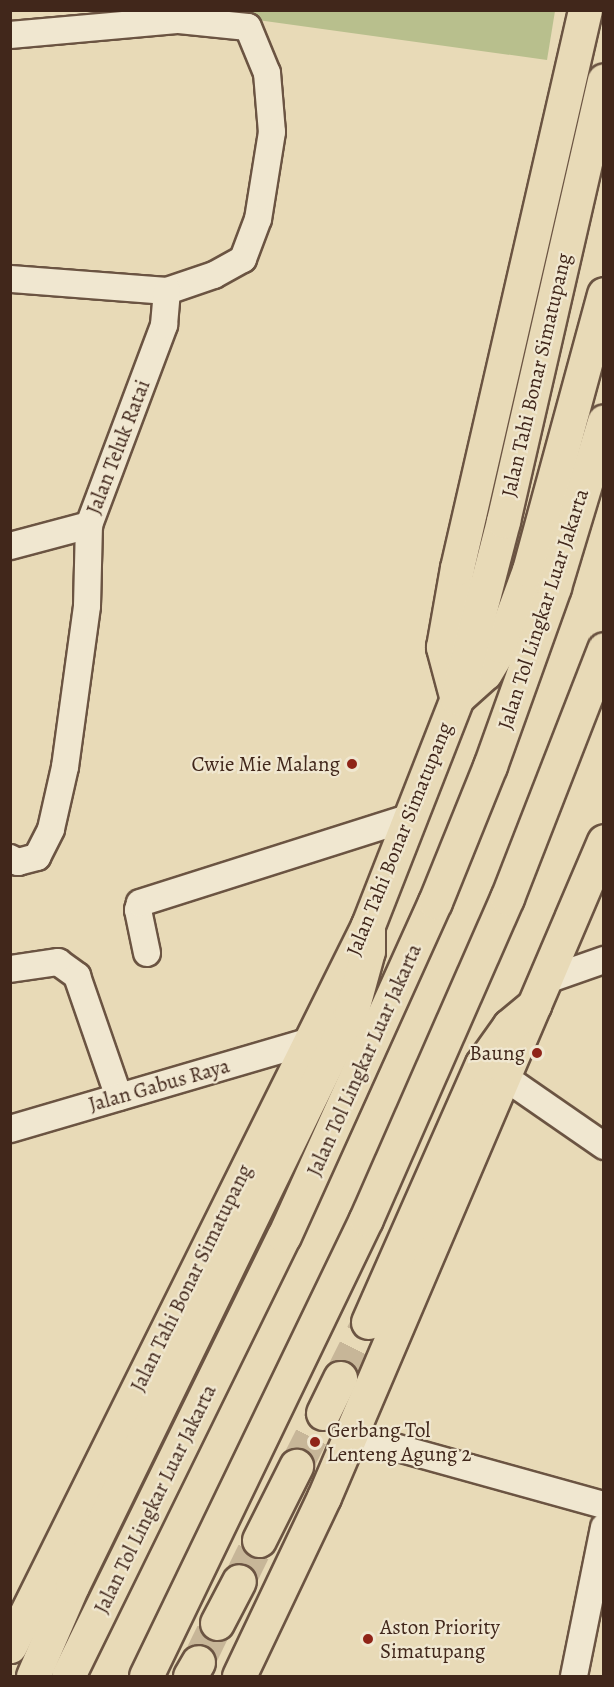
<!DOCTYPE html>
<style>
body{margin:0}
#map{position:relative;width:614px;height:1687px;overflow:hidden;background:#e8dab7;font-family:Alegreya,serif}
div>[style]{position:absolute}
.green>*{inset:0;background:#b8bf8d}
.motorway-tunnel>*{height:33px;margin-top:-16.5px;transform-origin:0;background:repeating-linear-gradient(90deg,#c7b698 0 33px,transparent 0 49px)}
.roads{filter:drop-shadow(2px 0 #6b5442) drop-shadow(-2px 0 #6b5442) drop-shadow(0 2px #6b5442) drop-shadow(0 -2px #6b5442)}
.minor>*{height:26px;margin:-13px;padding:0 13px;transform-origin:13px;border-radius:13px;background:#f0e7d0}
.trunk>*{height:33px;margin:-16.5px;padding:0 16.5px;transform-origin:16.5px;border-radius:16.5px;background:#e8dab7}
.motorway>*{height:33px;margin:-16.5px;padding:0 16.5px;transform-origin:16.5px;border-radius:16.5px;background:#e8dab7}
.dots>*{width:16px;height:16px;translate:-50% -50%;box-sizing:border-box;border:3px solid #f0e7d0;border-radius:50%}
span{translate:-50% -50%;white-space:nowrap;text-align:center;line-height:1.15;-webkit-text-stroke:4.5px #f0e7d0;paint-order:stroke}
.street-label{font-size:21px;color:#41271b}
.poi-label{font-size:21px;color:#41271b}
.right{translate:-100% -50%;text-align:right}
.left{translate:0 -50%;text-align:left}
.frame{position:absolute;inset:0;border:12px solid #41271b;pointer-events:none}
</style>
<div id="map">
<div class="green">
<i style="clip-path:polygon(193px 11px,555px 11px,547px 60px)"></i>
</div>
<div class="motorway-tunnel">
<i style="left:340px;top:1378px;width:63px;rotate:-63.4deg"></i>
<i style="left:296px;top:1466px;width:59px;rotate:-63deg"></i>
<i style="left:239px;top:1581px;width:46px;rotate:-64deg"></i>
<i style="left:198px;top:1662px;width:43px;rotate:-64deg"></i>
</div>
<div class="roads">
<div class="minor">
<i style="left:10px;top:35px;width:170px;rotate:-5.1deg"></i>
<i style="left:179px;top:20px;width:69px;rotate:5.8deg"></i>
<i style="left:248px;top:27px;width:50px;rotate:67.6deg"></i>
<i style="left:267px;top:73px;width:59px;rotate:85.2deg"></i>
<i style="left:272px;top:132px;width:88px;rotate:99.1deg"></i>
<i style="left:258px;top:219px;width:43px;rotate:110.6deg"></i>
<i style="left:243px;top:259px;width:33px;rotate:151deg"></i>
<i style="left:214px;top:275px;width:50px;rotate:161.2deg"></i>
<i style="left:167px;top:291px;width:157px;rotate:-175.6deg"></i>
<i style="left:10px;top:546px;width:82px;rotate:-14.9deg"></i>
<i style="left:89px;top:525px;width:214px;rotate:-69.4deg"></i>
<i style="left:164px;top:325px;width:34px;rotate:-85deg"></i>
<i style="left:10px;top:858px;width:9px;rotate:27deg"></i>
<i style="left:18px;top:862px;width:20px;rotate:-15deg"></i>
<i style="left:37px;top:857px;width:31px;rotate:-63deg"></i>
<i style="left:51px;top:829px;width:64px;rotate:-77.3deg"></i>
<i style="left:65px;top:767px;width:162px;rotate:-82.2deg"></i>
<i style="left:87px;top:606px;width:81px;rotate:-88.6deg"></i>
<i style="left:147px;top:953px;width:44px;rotate:-101.8deg"></i>
<i style="left:138px;top:910px;width:7px;rotate:-74deg"></i>
<i style="left:140px;top:903px;width:284px;rotate:-17.6deg"></i>
<i style="left:10px;top:969px;width:49px;rotate:-8.3deg"></i>
<i style="left:58px;top:962px;width:24px;rotate:36deg"></i>
<i style="left:77px;top:976px;width:128px;rotate:70.9deg"></i>
<i style="left:544px;top:981px;width:64px;rotate:-19.3deg"></i>
<i style="left:503px;top:1076px;width:123px;rotate:34.7deg"></i>
<i style="left:10px;top:1129px;width:310px;rotate:-16.3deg"></i>
<i style="left:351px;top:1435px;width:263px;rotate:15.5deg"></i>
<i style="left:574px;top:1676px;width:152px;rotate:-78.6deg"></i>
</div>
<div class="trunk">
<i style="left:456px;top:696px;width:51px;rotate:-104.9deg"></i>
<i style="left:443px;top:647px;width:80px;rotate:-80deg"></i>
<i style="left:457px;top:568px;width:572px;rotate:-77.08deg"></i>
<i style="left:458px;top:697px;width:36px;rotate:-42deg"></i>
<i style="left:485px;top:673px;width:31px;rotate:-59deg"></i>
<i style="left:501px;top:646px;width:81px;rotate:-69.8deg"></i>
<i style="left:529px;top:570px;width:286px;rotate:-74.8deg"></i>
<i style="left:10px;top:1646px;width:805px;rotate:-63.59deg"></i>
<i style="left:368px;top:925px;width:244px;rotate:-68.6deg"></i>
<i style="left:457px;top:698px;width:183px;rotate:-75.4deg"></i>
<i style="left:503px;top:521px;width:452px;rotate:-77.1deg"></i>
<i style="left:239px;top:1676px;width:198px;rotate:-64.6deg"></i>
<i style="left:324px;top:1497px;width:713px;rotate:-66.89deg"></i>
</div>
<div class="motorway">
<i style="left:368px;top:1322px;width:282px;rotate:-66.2deg"></i>
<i style="left:482px;top:1064px;width:47px;rotate:-54.6deg"></i>
<i style="left:509px;top:1026px;width:33px;rotate:-40deg"></i>
<i style="left:323px;top:1413px;width:39px;rotate:-64deg"></i>
<i style="left:259px;top:1540px;width:83px;rotate:-63.4deg"></i>
<i style="left:217px;top:1623px;width:47px;rotate:-62.4deg"></i>
<i style="left:33px;top:1676px;width:98px;rotate:-66.6deg"></i>
<i style="left:72px;top:1586px;width:637px;rotate:-64.04deg"></i>
<i style="left:351px;top:1013px;width:64px;rotate:-74.7deg"></i>
<i style="left:368px;top:951px;width:26px;rotate:-90deg"></i>
<i style="left:68px;top:1676px;width:490px;rotate:-63.9deg"></i>
<i style="left:284px;top:1236px;width:367px;rotate:-65.7deg"></i>
<i style="left:435px;top:902px;width:147px;rotate:-68deg"></i>
<i style="left:490px;top:766px;width:190px;rotate:-70.3deg"></i>
<i style="left:554px;top:587px;width:173px;rotate:-73.2deg"></i>
<i style="left:146px;top:1676px;width:507px;rotate:-64.29deg"></i>
<i style="left:366px;top:1219px;width:351px;rotate:-66.3deg"></i>
<i style="left:507px;top:898px;width:267px;rotate:-68.7deg"></i>
<i style="left:190px;top:1676px;width:16px;rotate:-60deg"></i>
</div>
</div>
<div class="dots">
<i style="left:352px;top:764px;background:#8f2418"></i>
<i style="left:537px;top:1053px;background:#8f2418"></i>
<i style="left:315px;top:1442px;background:#8f2418"></i>
<i style="left:368px;top:1639px;background:#8f2418"></i>
</div>
<div class="street-label">
<span style="left:536px;top:375px;rotate:-77deg">Jalan Tahi Bonar Simatupang</span>
<span style="left:118px;top:447px;rotate:-69deg">Jalan Teluk Ratai</span>
<span style="left:543px;top:609px;rotate:-72deg">Jalan Tol Lingkar Luar Jakarta</span>
<span style="left:399px;top:839px;rotate:-68deg">Jalan Tahi Bonar Simatupang</span>
<span style="left:364px;top:1060px;rotate:-66deg">Jalan Tol Lingkar Luar Jakarta</span>
<span style="left:159px;top:1085px;rotate:-16deg">Jalan Gabus Raya</span>
<span style="left:191px;top:1278px;rotate:-64deg">Jalan Tahi Bonar Simatupang</span>
<span style="left:155px;top:1499px;rotate:-64deg">Jalan Tol Lingkar Luar Jakarta</span>
</div>
<div class="poi-label">
<span class="right" style="left:340px;top:764px">Cwie Mie Malang</span>
<span class="right" style="left:525px;top:1053px">Baung</span>
<span class="left" style="left:327px;top:1442px">Gerbang Tol<br>Lenteng Agung 2</span>
<span class="left" style="left:380px;top:1639px">Aston Priority<br>Simatupang</span>
</div>
<div class="frame"></div>
</div>
